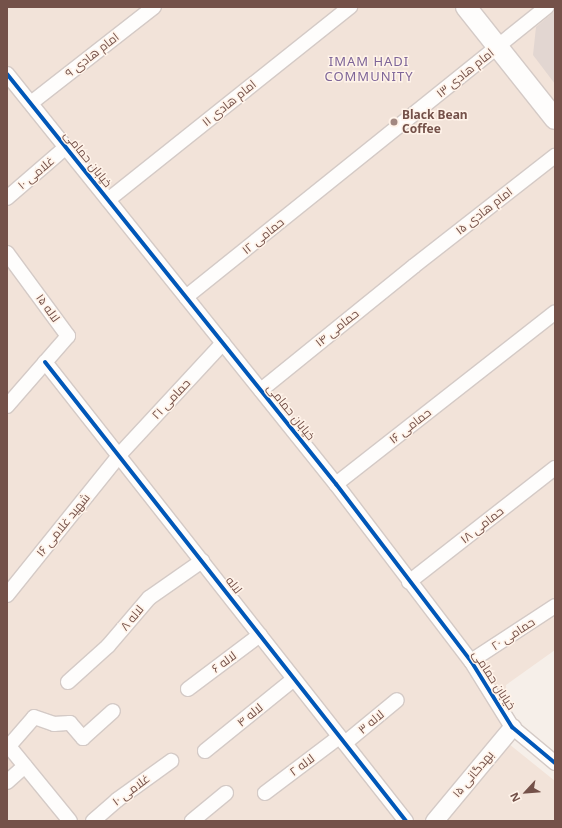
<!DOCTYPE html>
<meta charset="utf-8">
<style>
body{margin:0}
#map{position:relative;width:562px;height:828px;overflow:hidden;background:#f6efe9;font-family:"Noto Sans",Cairo,sans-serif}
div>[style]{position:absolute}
.residential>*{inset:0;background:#f2e3d9}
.building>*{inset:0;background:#e2d6d1}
.roads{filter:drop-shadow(1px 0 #d4cac6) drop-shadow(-1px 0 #d4cac6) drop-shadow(0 1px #d4cac6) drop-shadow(0 -1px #d4cac6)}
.minor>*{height:14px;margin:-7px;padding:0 7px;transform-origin:7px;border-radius:7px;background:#fefdfc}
.tertiary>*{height:17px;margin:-8.5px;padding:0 8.5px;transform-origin:8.5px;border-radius:8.5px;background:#fefdfc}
.secondary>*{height:20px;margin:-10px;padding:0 10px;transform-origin:10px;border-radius:10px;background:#fefdfc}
.cycleway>*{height:4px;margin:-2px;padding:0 2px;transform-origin:2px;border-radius:2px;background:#0057b8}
.dots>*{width:11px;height:11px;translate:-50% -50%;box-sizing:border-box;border:2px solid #fff3e9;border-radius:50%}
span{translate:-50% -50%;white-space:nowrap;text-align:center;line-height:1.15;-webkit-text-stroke:3px #fff3e9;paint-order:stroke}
.street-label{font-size:12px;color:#745149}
.poi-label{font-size:12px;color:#745149;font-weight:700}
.left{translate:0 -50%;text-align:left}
.neighbourhood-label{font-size:13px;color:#7e6598;letter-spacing:1px}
.frame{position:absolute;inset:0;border:8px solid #745149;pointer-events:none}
.north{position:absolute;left:506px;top:772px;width:40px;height:40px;-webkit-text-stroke:3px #fff3e9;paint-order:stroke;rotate:244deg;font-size:11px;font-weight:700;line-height:16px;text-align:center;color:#745149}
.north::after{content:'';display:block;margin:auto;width:14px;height:18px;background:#745149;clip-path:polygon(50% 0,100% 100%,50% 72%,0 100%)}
</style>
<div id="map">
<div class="residential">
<i style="clip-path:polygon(7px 7px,555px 7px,555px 650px,506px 685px,509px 744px,555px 781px,555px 821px,7px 821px)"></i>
</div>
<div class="building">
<i style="clip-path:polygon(555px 11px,555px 84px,533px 55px,536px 27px)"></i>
</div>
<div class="roads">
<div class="minor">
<i style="left:7px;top:74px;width:526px;rotate:51.26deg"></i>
<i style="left:336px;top:484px;width:223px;rotate:52.7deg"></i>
<i style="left:471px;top:661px;width:78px;rotate:58.2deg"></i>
<i style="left:512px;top:727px;width:56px;rotate:39.9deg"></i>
<i style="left:31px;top:103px;width:156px;rotate:-38deg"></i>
<i style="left:7px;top:198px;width:78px;rotate:-40.8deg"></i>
<i style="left:108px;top:200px;width:310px;rotate:-38.6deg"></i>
<i style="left:7px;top:253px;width:103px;rotate:53.7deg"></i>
<i style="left:68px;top:336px;width:93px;rotate:131.1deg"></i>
<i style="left:186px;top:297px;width:463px;rotate:-38.8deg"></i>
<i style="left:45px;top:362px;width:584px;rotate:51.82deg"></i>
<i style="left:261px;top:390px;width:197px;rotate:-39deg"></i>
<i style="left:414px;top:266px;width:179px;rotate:-38deg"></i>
<i style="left:336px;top:484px;width:278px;rotate:-38.1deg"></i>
<i style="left:409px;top:582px;width:185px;rotate:-38deg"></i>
<i style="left:7px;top:595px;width:182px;rotate:-51.2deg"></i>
<i style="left:121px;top:453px;width:150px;rotate:-47.2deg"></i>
<i style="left:471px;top:661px;width:100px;rotate:-33.2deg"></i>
<i style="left:68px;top:682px;width:54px;rotate:-42deg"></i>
<i style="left:108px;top:646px;width:63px;rotate:-49.5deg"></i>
<i style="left:149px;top:598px;width:65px;rotate:-34.9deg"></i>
<i style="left:188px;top:689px;width:90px;rotate:-36.9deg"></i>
<i style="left:345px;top:743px;width:67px;rotate:-39.6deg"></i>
<i style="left:7px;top:744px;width:99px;rotate:50.7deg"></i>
<i style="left:9px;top:746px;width:38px;rotate:-49deg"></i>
<i style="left:34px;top:717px;width:21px;rotate:19deg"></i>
<i style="left:54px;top:724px;width:16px;rotate:-4deg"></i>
<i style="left:70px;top:723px;width:20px;rotate:49deg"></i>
<i style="left:83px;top:738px;width:40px;rotate:-42deg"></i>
<i style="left:205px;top:751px;width:114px;rotate:-39deg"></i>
<i style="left:7px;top:782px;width:24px;rotate:-42deg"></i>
<i style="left:265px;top:793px;width:93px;rotate:-37.1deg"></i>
<i style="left:93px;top:821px;width:32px;rotate:-41deg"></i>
<i style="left:117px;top:800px;width:67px;rotate:-35.8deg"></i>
<i style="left:192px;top:821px;width:44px;rotate:-39.5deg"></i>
</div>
<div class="tertiary">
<i style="left:434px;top:821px;width:122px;rotate:-50.3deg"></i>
</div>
<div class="secondary">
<i style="left:466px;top:7px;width:143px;rotate:51.5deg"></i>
</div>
</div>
<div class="cycleway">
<i style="left:7px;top:74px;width:526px;rotate:51.26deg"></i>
<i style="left:336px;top:484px;width:223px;rotate:52.7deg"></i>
<i style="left:471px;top:661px;width:78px;rotate:58.2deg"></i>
<i style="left:512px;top:727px;width:56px;rotate:39.9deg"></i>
<i style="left:45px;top:362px;width:584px;rotate:51.82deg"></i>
</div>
<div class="dots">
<i style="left:394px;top:122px;background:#a28881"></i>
</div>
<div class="street-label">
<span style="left:92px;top:55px;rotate:-38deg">امام هادی ۹</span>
<span style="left:465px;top:73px;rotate:-39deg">امام هادی ۱۳</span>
<span style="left:229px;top:103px;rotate:-39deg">امام هادی ۱۱</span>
<span style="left:88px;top:159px;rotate:51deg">خیابان حمامی</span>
<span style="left:36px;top:173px;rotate:-40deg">غلامی ۱۰</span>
<span style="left:484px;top:211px;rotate:-38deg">امام هادی ۱۵</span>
<span style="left:263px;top:236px;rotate:-39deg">حمامی ۱۲</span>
<span style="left:48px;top:308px;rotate:54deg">لاله ۱۵</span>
<span style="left:337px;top:328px;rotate:-39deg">حمامی ۱۴</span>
<span style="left:171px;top:399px;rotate:-47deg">حمامی ۲۱</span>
<span style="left:291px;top:412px;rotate:51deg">خیابان حمامی</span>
<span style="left:410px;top:426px;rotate:-38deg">حمامی ۱۶</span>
<span style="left:63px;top:525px;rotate:-51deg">شهید غلامی ۱۶</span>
<span style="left:482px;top:525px;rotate:-38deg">حمامی ۱۸</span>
<span style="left:234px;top:585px;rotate:52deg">لاله</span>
<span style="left:132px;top:618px;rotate:-50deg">لاله ۸</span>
<span style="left:513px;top:634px;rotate:-33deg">حمامی ۲۰</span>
<span style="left:224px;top:662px;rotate:-36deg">لاله ۶</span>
<span style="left:494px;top:680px;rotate:57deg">خیابان حمامی</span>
<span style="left:250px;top:715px;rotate:-39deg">لاله ۴</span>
<span style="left:371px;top:722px;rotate:-40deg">لاله ۳</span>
<span style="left:302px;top:765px;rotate:-37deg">لاله ۲</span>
<span style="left:473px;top:774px;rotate:-50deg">بهدگانی ۱۵</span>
<span style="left:131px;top:790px;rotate:-37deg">غلامی ۱۰</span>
</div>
<div class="poi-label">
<span class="left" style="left:402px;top:122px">Black Bean<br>Coffee</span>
</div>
<div class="neighbourhood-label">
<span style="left:369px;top:69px">IMAM HADI<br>COMMUNITY</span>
</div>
<div class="frame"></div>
<div class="north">N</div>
</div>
